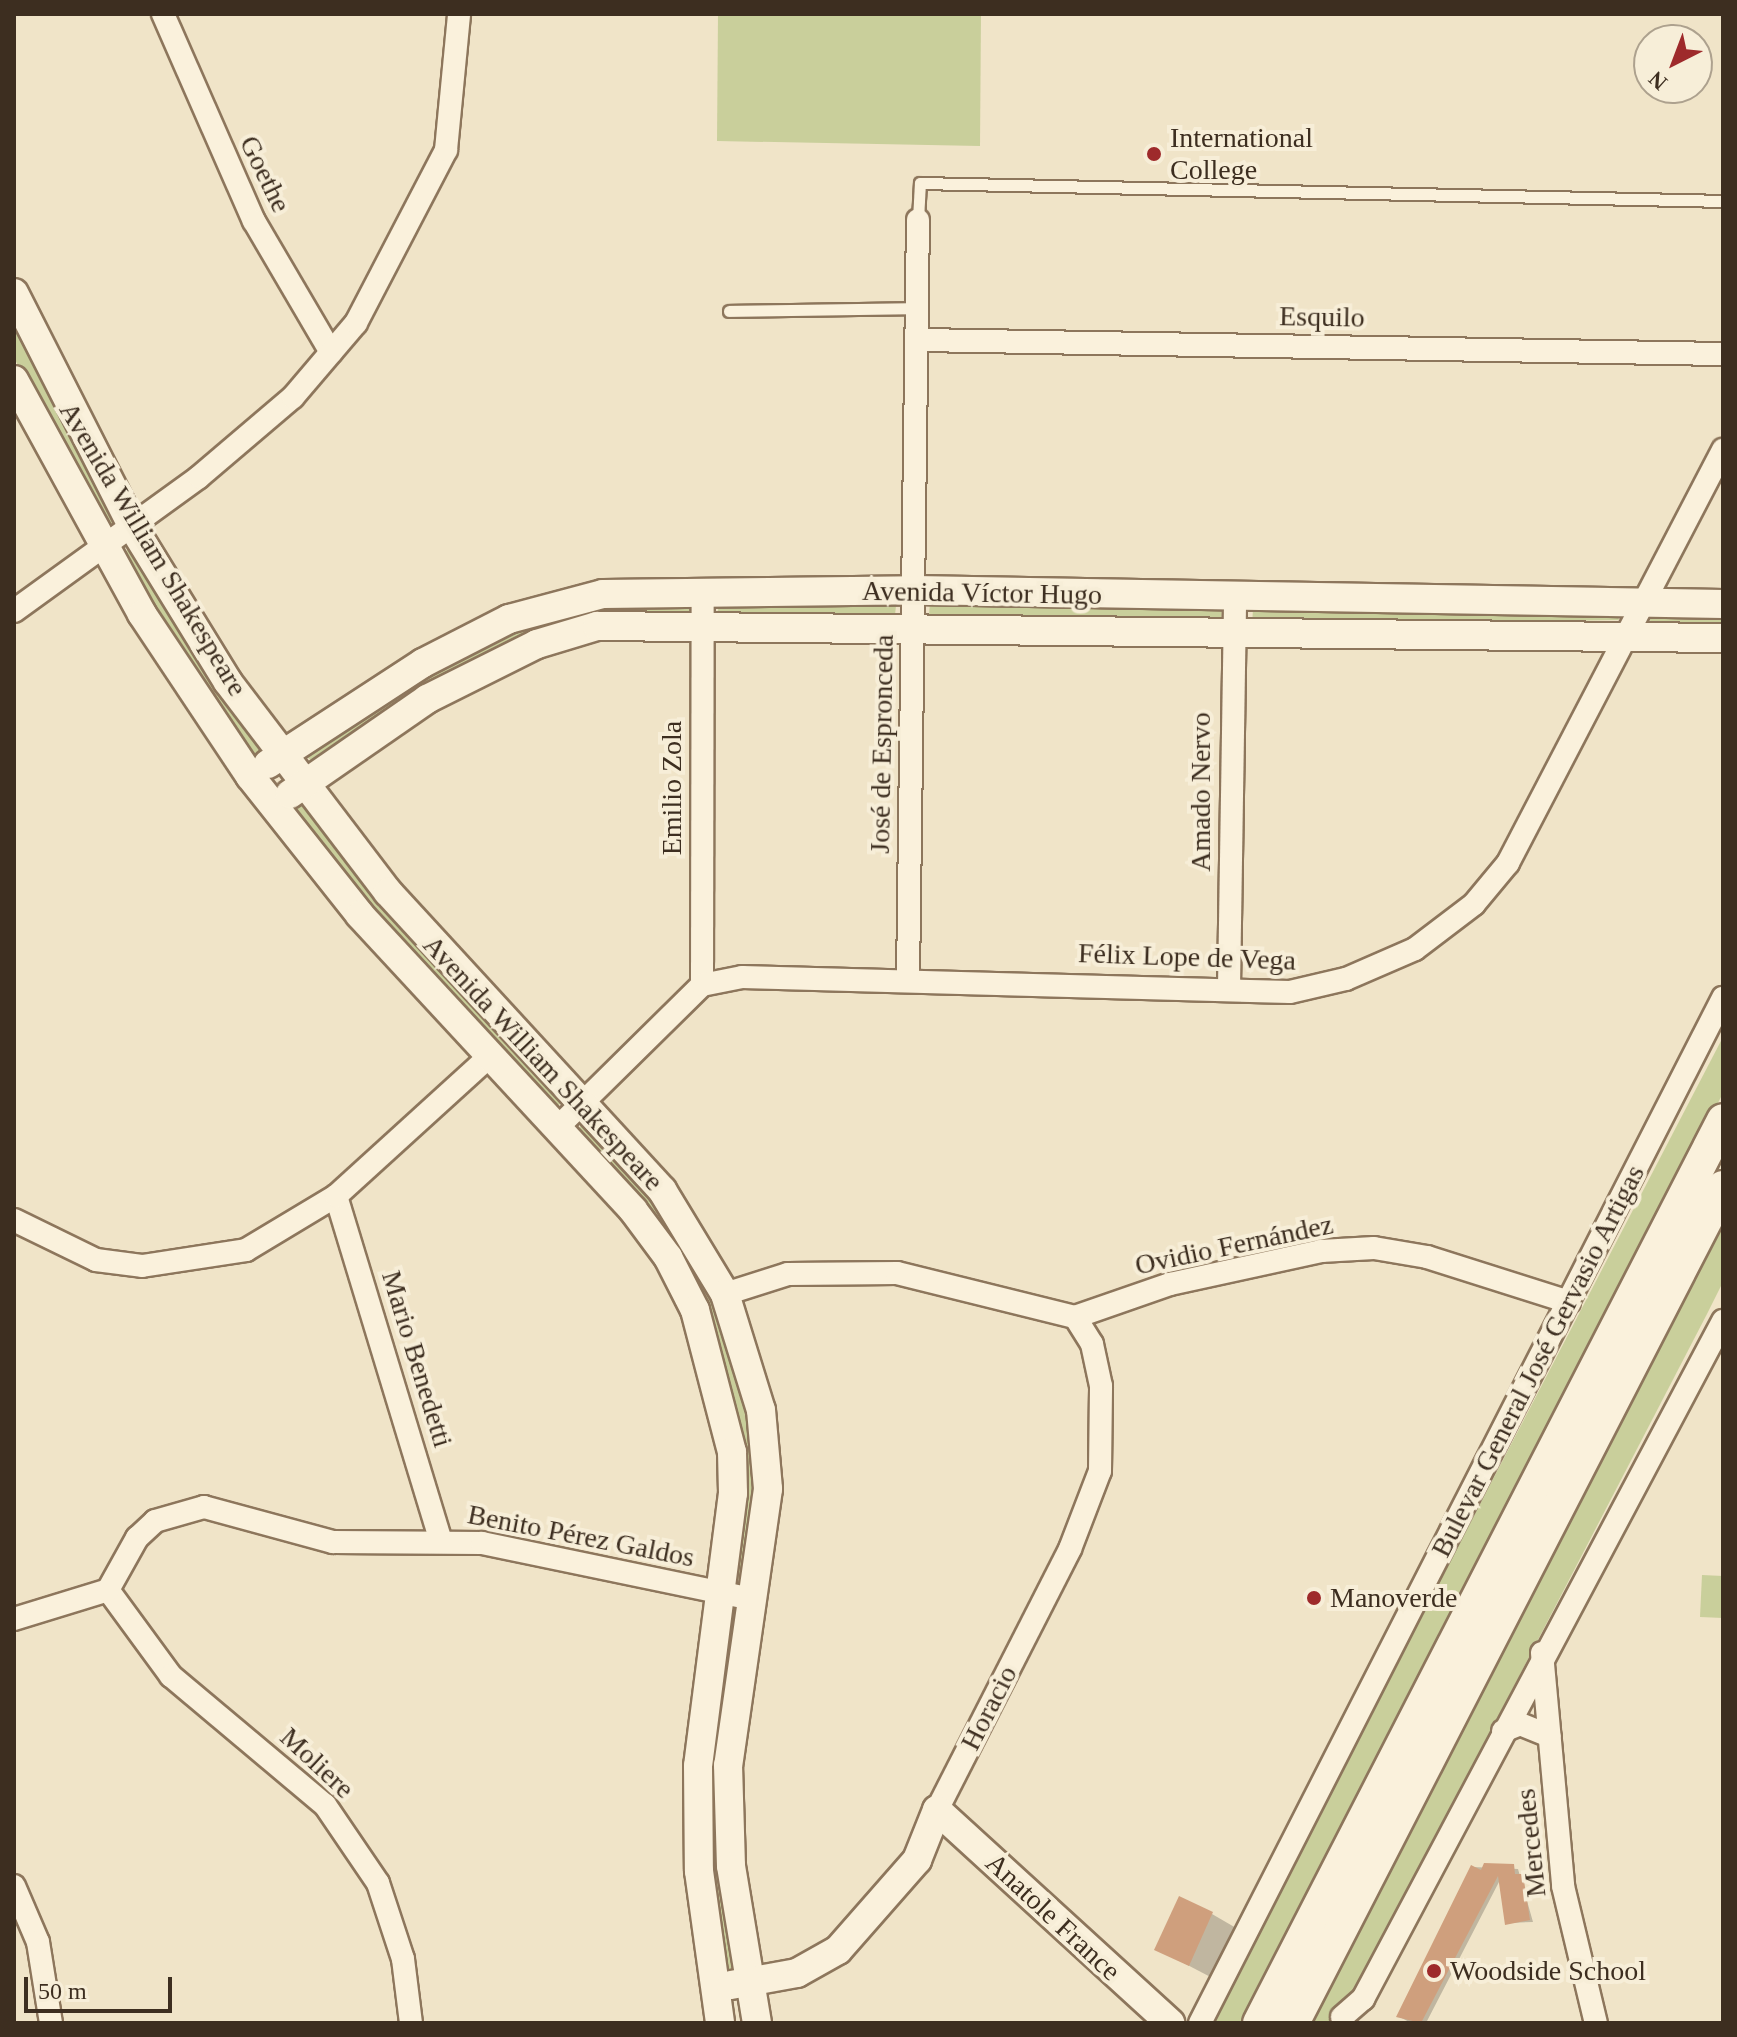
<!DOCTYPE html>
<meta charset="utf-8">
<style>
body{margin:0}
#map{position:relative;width:1737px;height:2037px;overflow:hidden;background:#f0e4c8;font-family:Georgia,serif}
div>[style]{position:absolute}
.green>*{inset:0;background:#c9cf9b}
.shadow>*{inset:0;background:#0003}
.building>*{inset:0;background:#cf9f7d}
.roads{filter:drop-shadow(2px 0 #8d765c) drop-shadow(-2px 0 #8d765c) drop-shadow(0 2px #8d765c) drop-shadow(0 -2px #8d765c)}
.service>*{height:11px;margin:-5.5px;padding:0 5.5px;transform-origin:5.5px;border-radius:5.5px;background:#faf1dc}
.minor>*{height:22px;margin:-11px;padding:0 11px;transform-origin:11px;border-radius:11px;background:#faf1dc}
.tertiary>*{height:28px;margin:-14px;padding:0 14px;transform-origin:14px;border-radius:14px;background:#faf1dc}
.secondary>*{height:32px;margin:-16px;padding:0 16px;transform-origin:16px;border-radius:16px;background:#faf1dc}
.dots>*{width:22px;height:22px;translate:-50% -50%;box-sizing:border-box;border:4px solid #f7eed8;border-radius:50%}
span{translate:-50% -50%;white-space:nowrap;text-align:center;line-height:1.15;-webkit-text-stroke:8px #f7eed8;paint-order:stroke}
.poi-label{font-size:28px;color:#3d2e20}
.left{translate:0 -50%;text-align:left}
.street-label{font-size:28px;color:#3d2e20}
.frame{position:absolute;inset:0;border:16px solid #3d2e20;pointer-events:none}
.north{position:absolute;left:1633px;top:24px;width:80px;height:80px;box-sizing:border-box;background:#f7eed8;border:2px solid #ada18e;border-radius:50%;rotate:222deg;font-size:22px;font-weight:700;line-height:32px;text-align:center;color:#3d2e20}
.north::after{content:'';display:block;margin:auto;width:28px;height:36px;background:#9e2a2b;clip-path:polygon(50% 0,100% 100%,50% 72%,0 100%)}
.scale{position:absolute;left:24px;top:1977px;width:148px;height:36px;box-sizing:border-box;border:4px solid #3d2e20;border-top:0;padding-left:10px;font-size:24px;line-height:28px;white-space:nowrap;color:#3d2e20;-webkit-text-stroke:6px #f7eed8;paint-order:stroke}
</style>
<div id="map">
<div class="green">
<i style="clip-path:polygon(718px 14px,981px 14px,980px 146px,717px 141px)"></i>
<i style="clip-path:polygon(14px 315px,116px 522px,112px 526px,24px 379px,14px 357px)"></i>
<i style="clip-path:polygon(131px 548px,265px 749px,251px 758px,121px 554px)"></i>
<i style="clip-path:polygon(606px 601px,691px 603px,695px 616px,608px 618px,315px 763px,308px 758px,305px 750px,481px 643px)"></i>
<i style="clip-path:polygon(930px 601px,1222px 607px,1221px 625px,929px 616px)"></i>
<i style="clip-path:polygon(720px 604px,896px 606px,895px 615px,716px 616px)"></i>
<i style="clip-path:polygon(1253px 608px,1617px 615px,1619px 620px,1252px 626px)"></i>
<i style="clip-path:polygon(1723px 613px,1723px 630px,1650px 621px,1651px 617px)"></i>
<i style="clip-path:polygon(300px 796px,564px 1099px,560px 1104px,555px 1107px,423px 972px,285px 808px)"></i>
<i style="clip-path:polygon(1723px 1037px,1723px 1093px,1275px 1980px,1242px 2023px,1210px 2023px)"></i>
<i style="clip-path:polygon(584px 1119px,655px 1196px,718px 1297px,759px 1452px,742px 1581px,733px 1576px,721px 1364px,577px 1133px)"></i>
<i style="clip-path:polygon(1723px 1204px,1723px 1282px,1707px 1314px,1362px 1979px,1336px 2023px,1306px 2023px)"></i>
<i style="clip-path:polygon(1702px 1575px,1723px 1576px,1723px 1618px,1700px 1617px)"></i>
<i style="clip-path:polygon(736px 1617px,736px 1963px,728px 1971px,705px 1873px,704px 1764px)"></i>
</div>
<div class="shadow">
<i style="clip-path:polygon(1473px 1867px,1518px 1869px,1533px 1922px,1507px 1923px,1500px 1880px,1426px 2023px,1411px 2023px,1398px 2016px)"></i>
<i style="clip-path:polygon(1212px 1914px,1243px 1932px,1220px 1982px,1157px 1949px)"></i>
</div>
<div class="building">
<i style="clip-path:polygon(1484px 1863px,1514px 1864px,1515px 1874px,1523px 1874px,1530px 1920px,1505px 1925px,1498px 1876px,1421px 2023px,1396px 2017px,1471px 1865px,1481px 1870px)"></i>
<i style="clip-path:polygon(1179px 1896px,1213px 1912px,1189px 1966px,1154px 1950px)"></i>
</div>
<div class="roads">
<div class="service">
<i style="left:918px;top:220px;width:37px;rotate:-87deg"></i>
<i style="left:920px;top:183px;width:803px;rotate:1.28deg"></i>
<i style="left:729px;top:311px;width:191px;rotate:-0.9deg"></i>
</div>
<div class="minor">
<i style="left:163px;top:14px;width:226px;rotate:66.3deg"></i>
<i style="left:254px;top:221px;width:152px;rotate:59.6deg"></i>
<i style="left:920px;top:340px;width:803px;rotate:1deg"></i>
<i style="left:14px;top:611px;width:228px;rotate:-35.9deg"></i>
<i style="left:199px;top:477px;width:123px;rotate:-40.4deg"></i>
<i style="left:293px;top:397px;width:97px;rotate:-49.6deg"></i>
<i style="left:356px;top:323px;width:195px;rotate:-62.5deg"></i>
<i style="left:446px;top:150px;width:137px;rotate:-84.5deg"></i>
<i style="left:908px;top:980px;width:760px;rotate:-89.25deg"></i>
<i style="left:702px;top:985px;width:394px;rotate:-89.9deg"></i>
<i style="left:1229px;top:987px;width:389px;rotate:-89.1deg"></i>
<i style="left:559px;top:1126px;width:201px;rotate:-44.6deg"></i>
<i style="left:702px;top:985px;width:41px;rotate:-11.3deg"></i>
<i style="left:742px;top:977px;width:548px;rotate:1.57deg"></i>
<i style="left:1290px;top:992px;width:57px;rotate:-13.1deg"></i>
<i style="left:1346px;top:979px;width:75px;rotate:-23.5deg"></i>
<i style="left:1415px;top:949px;width:74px;rotate:-37.3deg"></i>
<i style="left:1474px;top:904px;width:53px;rotate:-50.3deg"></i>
<i style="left:1508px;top:863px;width:466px;rotate:-62.5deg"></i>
<i style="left:336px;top:1196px;width:358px;rotate:73.1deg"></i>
<i style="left:14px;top:1220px;width:91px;rotate:26deg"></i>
<i style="left:96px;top:1260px;width:46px;rotate:7.4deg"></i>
<i style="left:142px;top:1266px;width:105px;rotate:-8.7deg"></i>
<i style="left:246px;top:1250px;width:105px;rotate:-31deg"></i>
<i style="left:336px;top:1196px;width:208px;rotate:-42.3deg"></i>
<i style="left:725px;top:1294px;width:66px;rotate:-17.6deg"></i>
<i style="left:788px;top:1274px;width:109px;rotate:-0.5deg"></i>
<i style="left:897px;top:1273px;width:183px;rotate:13.9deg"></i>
<i style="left:1075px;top:1317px;width:101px;rotate:-19.2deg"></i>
<i style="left:1170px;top:1284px;width:155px;rotate:-12.3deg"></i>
<i style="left:1321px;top:1251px;width:53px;rotate:-3.2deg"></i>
<i style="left:1374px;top:1248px;width:54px;rotate:9.6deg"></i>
<i style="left:1427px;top:1257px;width:149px;rotate:17.6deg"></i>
<i style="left:108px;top:1590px;width:107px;rotate:53.8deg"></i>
<i style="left:171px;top:1676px;width:201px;rotate:40deg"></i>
<i style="left:325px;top:1805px;width:94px;rotate:55.8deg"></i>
<i style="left:378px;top:1883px;width:80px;rotate:71.8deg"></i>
<i style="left:403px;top:1959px;width:64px;rotate:82.9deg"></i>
<i style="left:14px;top:1619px;width:98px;rotate:-17.1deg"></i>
<i style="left:108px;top:1590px;width:60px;rotate:-60.9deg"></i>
<i style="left:137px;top:1538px;width:25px;rotate:-43deg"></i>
<i style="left:155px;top:1521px;width:51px;rotate:-15.9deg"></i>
<i style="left:204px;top:1507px;width:134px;rotate:15.2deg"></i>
<i style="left:333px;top:1542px;width:149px;rotate:0.4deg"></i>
<i style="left:482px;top:1543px;width:277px;rotate:11.7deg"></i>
<i style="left:1542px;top:1653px;width:234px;rotate:84.8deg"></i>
<i style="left:1563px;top:1886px;width:141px;rotate:76.5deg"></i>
<i style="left:1503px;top:1731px;width:18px;rotate:-22deg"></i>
<i style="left:1520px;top:1724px;width:32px;rotate:22deg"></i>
<i style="left:937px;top:1810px;width:293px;rotate:-63deg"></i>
<i style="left:1070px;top:1549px;width:84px;rotate:-69deg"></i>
<i style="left:1100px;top:1471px;width:85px;rotate:-89.3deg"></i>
<i style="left:1101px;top:1386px;width:43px;rotate:-102.1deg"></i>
<i style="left:1092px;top:1344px;width:32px;rotate:-122deg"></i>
<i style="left:14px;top:1886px;width:61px;rotate:66.8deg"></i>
<i style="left:38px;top:1942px;width:82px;rotate:80.9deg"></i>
<i style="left:1342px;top:2017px;width:28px;rotate:-41deg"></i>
<i style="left:1363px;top:1999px;width:768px;rotate:-62.03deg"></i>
<i style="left:1200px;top:2023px;width:1151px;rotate:-62.97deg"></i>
</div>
<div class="tertiary">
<i style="left:14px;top:293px;width:261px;rotate:63.1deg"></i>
<i style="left:132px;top:526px;width:183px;rotate:58.4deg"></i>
<i style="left:228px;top:682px;width:264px;rotate:52.7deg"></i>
<i style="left:388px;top:892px;width:405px;rotate:47.4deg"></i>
<i style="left:662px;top:1190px;width:122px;rotate:58.8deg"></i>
<i style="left:725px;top:1294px;width:121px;rotate:72.8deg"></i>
<i style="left:761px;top:1410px;width:79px;rotate:84.9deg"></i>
<i style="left:768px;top:1489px;width:279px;rotate:98.2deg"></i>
<i style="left:728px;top:1765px;width:101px;rotate:88.3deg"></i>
<i style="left:731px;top:1866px;width:159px;rotate:80.6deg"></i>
<i style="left:14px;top:380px;width:267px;rotate:61.3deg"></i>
<i style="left:142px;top:614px;width:195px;rotate:56.3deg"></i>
<i style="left:250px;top:776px;width:177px;rotate:51.6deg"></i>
<i style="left:360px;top:915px;width:402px;rotate:47.2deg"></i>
<i style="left:633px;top:1210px;width:59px;rotate:53.3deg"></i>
<i style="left:668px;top:1257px;width:59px;rotate:63deg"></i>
<i style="left:695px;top:1310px;width:147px;rotate:75.4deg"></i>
<i style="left:732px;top:1452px;width:41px;rotate:88.6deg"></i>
<i style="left:733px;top:1493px;width:275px;rotate:97.3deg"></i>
<i style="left:698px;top:1766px;width:105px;rotate:89.5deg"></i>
<i style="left:699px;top:1871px;width:153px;rotate:82.1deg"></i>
<i style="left:268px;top:764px;width:185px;rotate:-33.1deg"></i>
<i style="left:423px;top:663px;width:97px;rotate:-27.1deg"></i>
<i style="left:509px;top:619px;width:97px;rotate:-14.9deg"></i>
<i style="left:603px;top:594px;width:312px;rotate:-0.7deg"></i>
<i style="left:915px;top:590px;width:808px;rotate:0.99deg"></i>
<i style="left:290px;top:794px;width:167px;rotate:-34.7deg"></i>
<i style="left:427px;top:699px;width:123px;rotate:-26.6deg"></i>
<i style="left:537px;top:644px;width:63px;rotate:-16.7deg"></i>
<i style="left:597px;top:626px;width:1126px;rotate:0.61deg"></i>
<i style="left:731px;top:1985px;width:67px;rotate:-10.3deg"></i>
<i style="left:797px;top:1973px;width:47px;rotate:-29.3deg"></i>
<i style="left:838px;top:1950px;width:120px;rotate:-48.7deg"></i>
<i style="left:917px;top:1860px;width:54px;rotate:-68.2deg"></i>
<i style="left:937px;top:1810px;width:316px;rotate:42.4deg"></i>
</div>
<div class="secondary">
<i style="left:1259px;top:2023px;width:1015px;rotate:-62.8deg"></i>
<i style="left:1293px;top:2023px;width:940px;rotate:-62.78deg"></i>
</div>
</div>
<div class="dots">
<i style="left:1154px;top:154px;background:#9e2a2b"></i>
<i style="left:1314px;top:1598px;background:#9e2a2b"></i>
<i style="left:1434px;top:1971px;background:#9e2a2b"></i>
</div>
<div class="poi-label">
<span class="left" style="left:1170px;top:154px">International<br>College</span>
<span class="left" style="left:1330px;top:1598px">Manoverde</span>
<span class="left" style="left:1450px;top:1971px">Woodside School</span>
</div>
<div class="street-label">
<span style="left:265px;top:174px;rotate:64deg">Goethe</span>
<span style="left:1322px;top:317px;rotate:1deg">Esquilo</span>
<span style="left:153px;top:549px;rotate:59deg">Avenida William Shakespeare</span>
<span style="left:982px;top:593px;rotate:1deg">Avenida Víctor Hugo</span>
<span style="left:882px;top:744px;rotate:-89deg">José de Espronceda</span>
<span style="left:672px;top:788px;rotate:-90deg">Emilio Zola</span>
<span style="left:1201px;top:792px;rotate:-90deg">Amado Nervo</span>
<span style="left:1187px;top:957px;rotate:2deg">Félix Lope de Vega</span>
<span style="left:543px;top:1063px;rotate:47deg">Avenida William Shakespeare</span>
<span style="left:1234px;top:1245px;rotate:-12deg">Ovidio Fernández</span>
<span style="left:417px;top:1359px;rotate:73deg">Mario Benedetti</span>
<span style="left:1538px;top:1361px;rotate:-63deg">Bulevar General José Gervasio Artigas</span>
<span style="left:581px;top:1536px;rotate:11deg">Benito Pérez Galdos</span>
<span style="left:989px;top:1708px;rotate:-63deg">Horacio</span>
<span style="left:317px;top:1763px;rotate:43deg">Moliere</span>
<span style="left:1531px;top:1843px;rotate:-96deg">Mercedes</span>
<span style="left:1053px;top:1917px;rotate:43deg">Anatole France</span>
</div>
<div class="frame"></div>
<div class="north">N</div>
<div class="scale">50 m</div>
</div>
